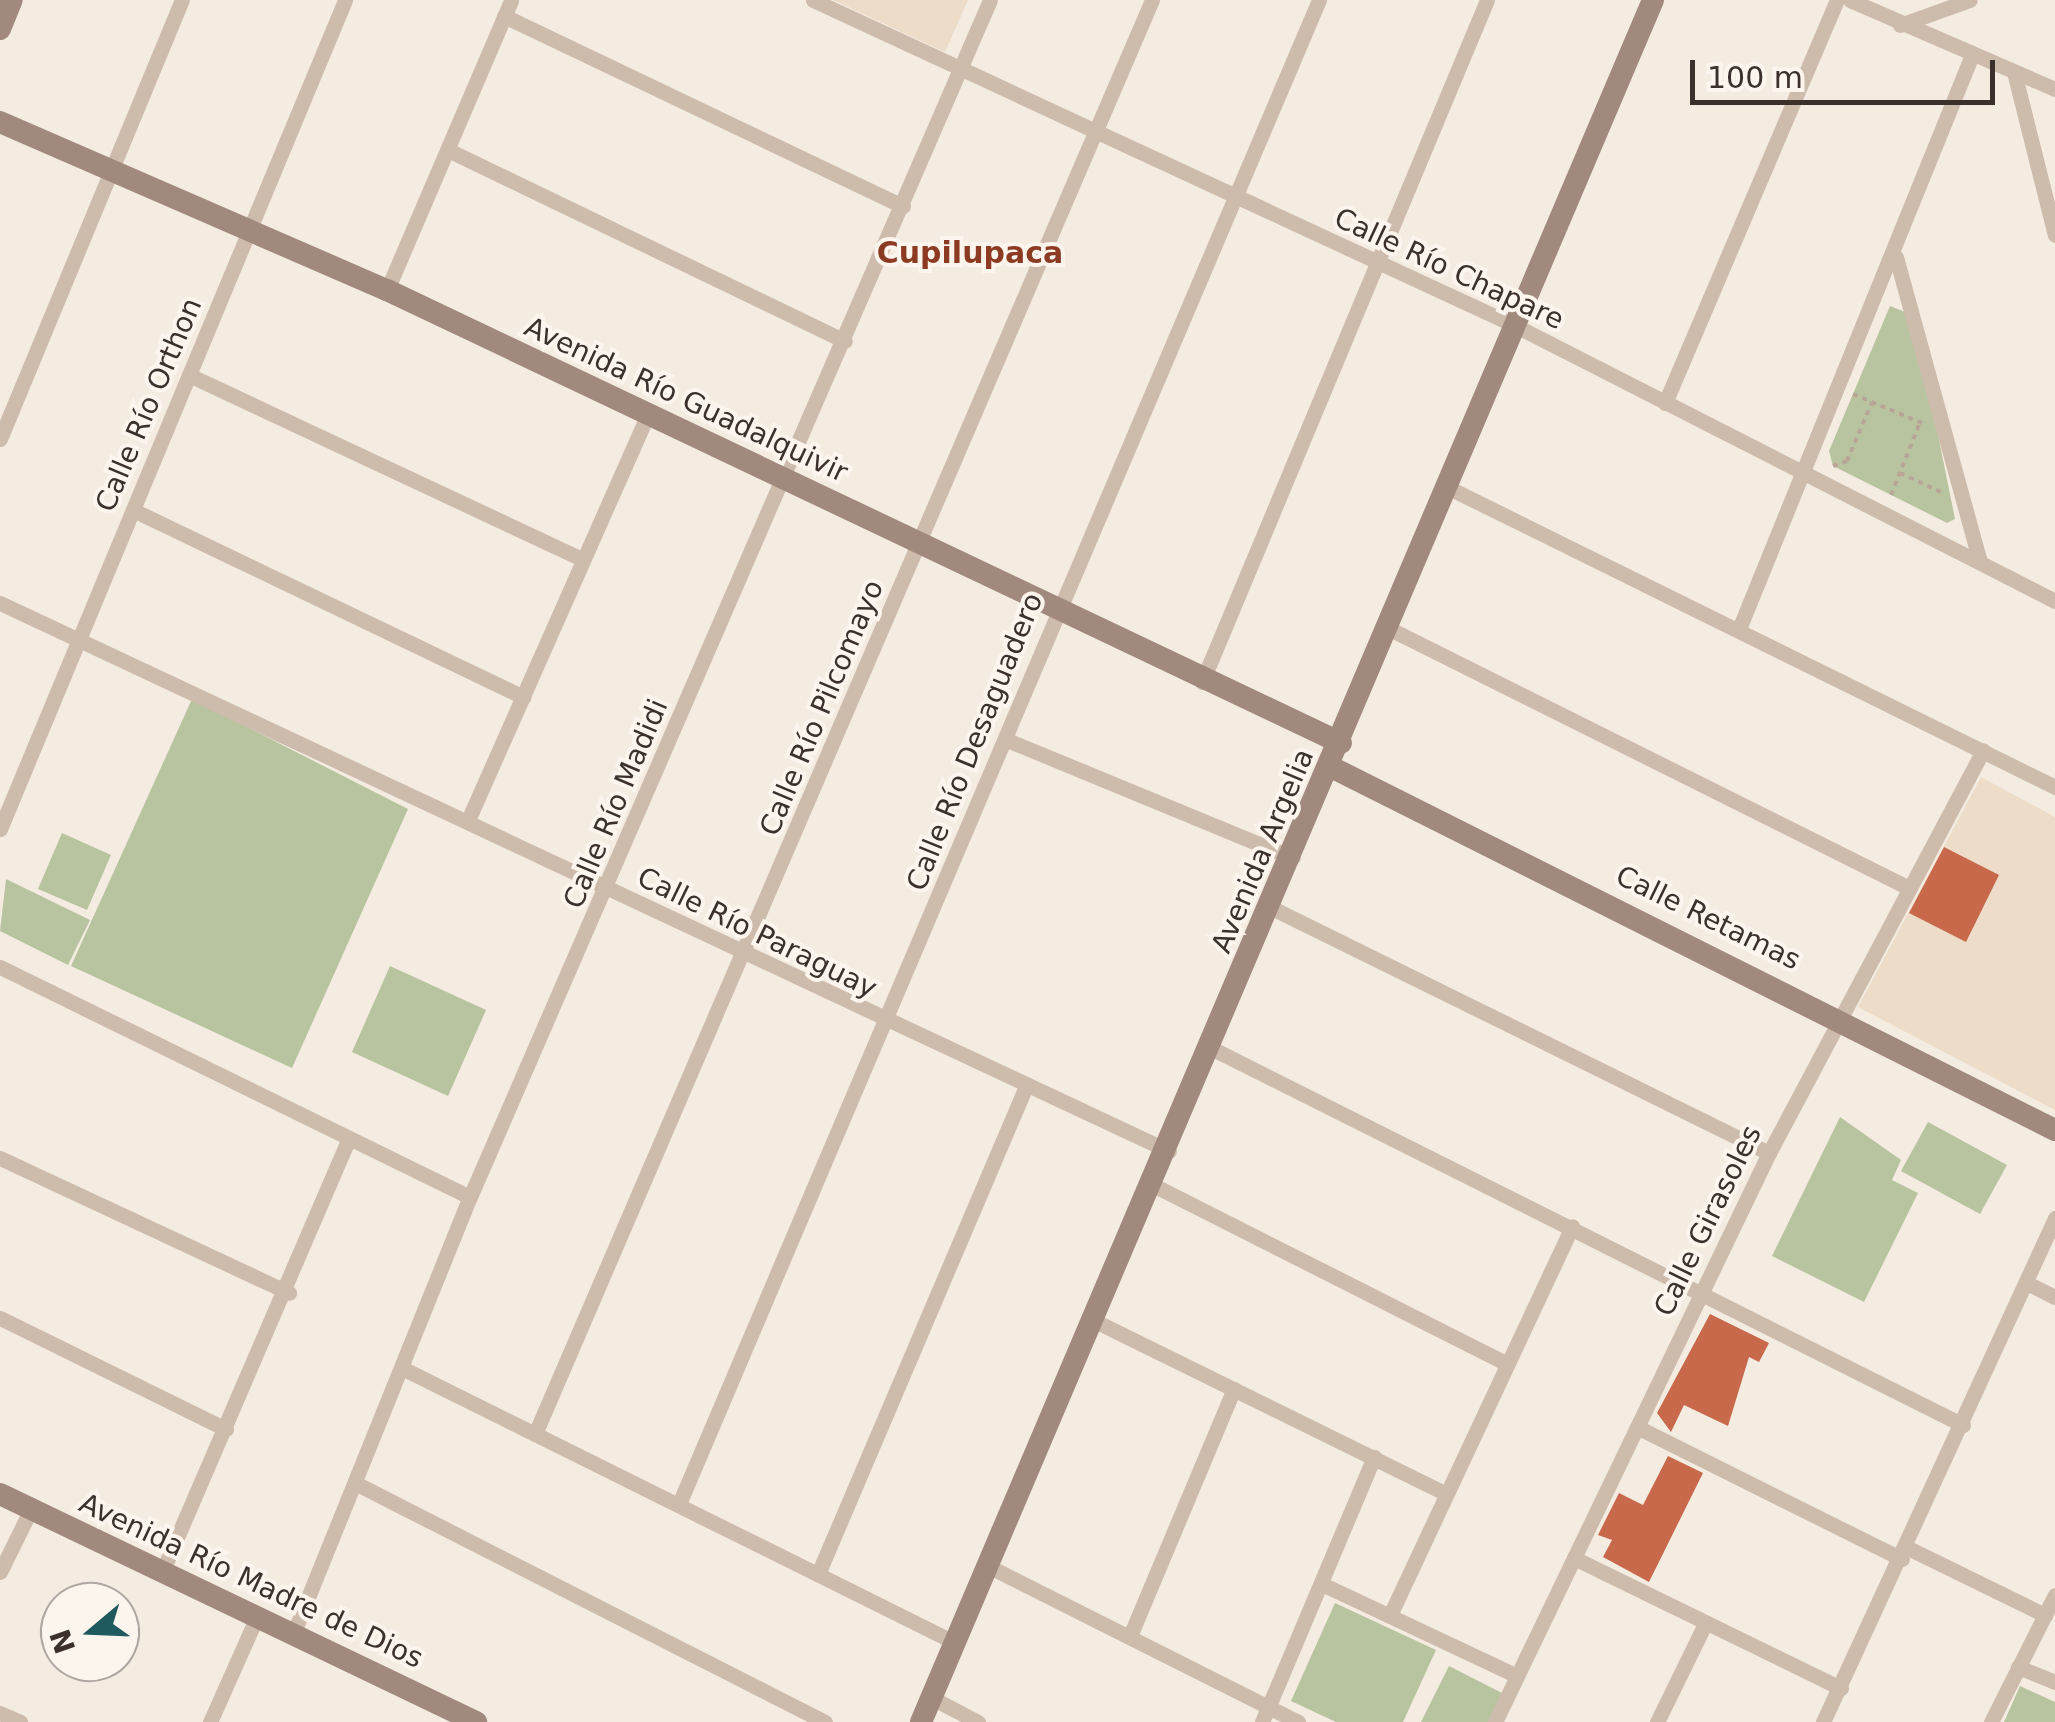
<!DOCTYPE html>
<meta charset="utf-8">
<style>
body{margin:0}
#map{position:relative;width:2055px;height:1722px;overflow:hidden;background:#f4ebe1;font-family:"DejaVu Sans",sans-serif}
div>[style]{position:absolute}
.green>*{inset:0;background:#b8c4a0}
.plaza>*{inset:0;background:#ecdcc8}
.building>*{inset:0;background:#c8694b}
.path>*{height:4px;margin-top:-2px;transform-origin:0;background:repeating-linear-gradient(90deg,#b9a596 0 5px,transparent 0 10px)}
.street>*{height:15px;margin:-7.5px;padding:0 7.5px;transform-origin:7.5px;border-radius:7.5px;background:#cdbbac}
.secondary>*{height:22px;margin:-11px;padding:0 11px;transform-origin:11px;border-radius:11px;background:#a18a7d}
span{translate:-50% -50%;white-space:nowrap;text-align:center;line-height:1.15;-webkit-text-stroke:8px #fbf5ee;paint-order:stroke}
.street-label{font-size:28px;color:#3b302b}
.neighbourhood-label{font-size:30px;color:#8c3b22;font-weight:700}
.north{position:absolute;left:40px;top:1582px;width:100px;height:100px;box-sizing:border-box;background:#fbf5ee;border:2px solid #aea6a0;border-radius:50%;rotate:251deg;font-size:28px;font-weight:700;line-height:40px;text-align:center;color:#3b302b}
.north::after{content:'';display:block;margin:auto;width:35px;height:45px;background:#1f5a5e;clip-path:polygon(50% 0,100% 100%,50% 72%,0 100%)}
.scale{position:absolute;left:1690px;top:60px;width:305px;height:45px;box-sizing:border-box;border:5px solid #3b302b;border-top:0;padding-left:12px;font-size:30px;line-height:35px;white-space:nowrap;color:#3b302b;-webkit-text-stroke:8px #fbf5ee;paint-order:stroke}
</style>
<div id="map">
<div class="green">
<i style="clip-path:polygon(1890px 306px,1905px 312px,1938px 435px,1955px 519px,1947px 523px,1833px 466px,1829px 451px)"></i>
<i style="clip-path:polygon(192px 699px,408px 809px,292px 1068px,71px 966px)"></i>
<i style="clip-path:polygon(62px 833px,111px 855px,87px 910px,38px 889px)"></i>
<i style="clip-path:polygon(6px 879px,90px 920px,68px 965px,0 931px)"></i>
<i style="clip-path:polygon(390px 966px,486px 1010px,448px 1096px,352px 1052px)"></i>
<i style="clip-path:polygon(1840px 1117px,1901px 1160px,1892px 1180px,1918px 1193px,1864px 1302px,1772px 1256px)"></i>
<i style="clip-path:polygon(1928px 1122px,2007px 1165px,1980px 1214px,1901px 1171px)"></i>
<i style="clip-path:polygon(1335px 1603px,1436px 1650px,1403px 1722px,1336px 1722px,1291px 1701px)"></i>
<i style="clip-path:polygon(1449px 1666px,1502px 1693px,1488px 1722px,1421px 1722px)"></i>
<i style="clip-path:polygon(2020px 1686px,2055px 1702px,2055px 1722px,2004px 1722px)"></i>
</div>
<div class="plaza">
<i style="clip-path:polygon(833px 0,968px 0,945px 52px)"></i>
<i style="clip-path:polygon(1981px 777px,2055px 817px,2055px 1110px,1858px 1007px)"></i>
</div>
<div class="building">
<i style="clip-path:polygon(1944px 847px,1999px 875px,1966px 942px,1909px 913px)"></i>
<i style="clip-path:polygon(1710px 1314px,1769px 1343px,1759px 1362px,1749px 1357px,1728px 1426px,1684px 1405px,1671px 1432px,1657px 1413px)"></i>
<i style="clip-path:polygon(1668px 1456px,1703px 1473px,1649px 1582px,1603px 1557px,1612px 1540px,1598px 1535px,1619px 1493px,1643px 1505px)"></i>
</div>
<div class="path">
<i style="left:1853px;top:394px;width:75px;rotate:22.8deg"></i>
<i style="left:1833px;top:466px;width:15px;rotate:-20deg"></i>
<i style="left:1847px;top:461px;width:64px;rotate:-67deg"></i>
<i style="left:1900px;top:473px;width:45px;rotate:24.9deg"></i>
<i style="left:1891px;top:495px;width:75px;rotate:-68.2deg"></i>
</div>
<div class="street">
<i style="left:813px;top:0;width:775px;rotate:24.88deg"></i>
<i style="left:1516px;top:326px;width:605px;rotate:27.03deg"></i>
<i style="left:1850px;top:0;width:223px;rotate:23.5deg"></i>
<i style="left:504px;top:16px;width:442px;rotate:25.5deg"></i>
<i style="left:1900px;top:25px;width:74px;rotate:-19.7deg"></i>
<i style="left:2014px;top:72px;width:168px;rotate:75.9deg"></i>
<i style="left:450px;top:151px;width:438px;rotate:25.7deg"></i>
<i style="left:1896px;top:257px;width:316px;rotate:74.6deg"></i>
<i style="left:387px;top:290px;width:315px;rotate:-66.8deg"></i>
<i style="left:189px;top:375px;width:432px;rotate:25.1deg"></i>
<i style="left:1665px;top:403px;width:438px;rotate:-66.9deg"></i>
<i style="left:0;top:439px;width:475px;rotate:-67.5deg"></i>
<i style="left:1449px;top:488px;width:676px;rotate:26.26deg"></i>
<i style="left:133px;top:510px;width:433px;rotate:25.6deg"></i>
<i style="left:0;top:603px;width:1291px;rotate:25.12deg"></i>
<i style="left:1388px;top:628px;width:580px;rotate:26.52deg"></i>
<i style="left:1739px;top:629px;width:619px;rotate:-67.91deg"></i>
<i style="left:1202px;top:682px;width:739px;rotate:-67.32deg"></i>
<i style="left:1007px;top:740px;width:309px;rotate:22.4deg"></i>
<i style="left:469px;top:818px;width:439px;rotate:-66.1deg"></i>
<i style="left:0;top:829px;width:898px;rotate:-67.4deg"></i>
<i style="left:1272px;top:908px;width:554px;rotate:26.24deg"></i>
<i style="left:0;top:967px;width:523px;rotate:26.08deg"></i>
<i style="left:1213px;top:1049px;width:839px;rotate:26.63deg"></i>
<i style="left:0;top:1158px;width:319px;rotate:25deg"></i>
<i style="left:1155px;top:1186px;width:392px;rotate:26.8deg"></i>
<i style="left:2027px;top:1283px;width:31px;rotate:27deg"></i>
<i style="left:0;top:1318px;width:252px;rotate:26.2deg"></i>
<i style="left:1097px;top:1322px;width:387px;rotate:26.2deg"></i>
<i style="left:406px;top:1370px;width:612px;rotate:26.4deg"></i>
<i style="left:1637px;top:1427px;width:296px;rotate:26.5deg"></i>
<i style="left:535px;top:1434px;width:1561px;rotate:-66.72deg"></i>
<i style="left:357px;top:1484px;width:525px;rotate:26.96deg"></i>
<i style="left:679px;top:1504px;width:1635px;rotate:-66.95deg"></i>
<i style="left:1906px;top:1547px;width:155px;rotate:26.1deg"></i>
<i style="left:1574px;top:1558px;width:297px;rotate:26deg"></i>
<i style="left:990px;top:1567px;width:345px;rotate:26.7deg"></i>
<i style="left:163px;top:1570px;width:467px;rotate:-66.7deg"></i>
<i style="left:0;top:1572px;width:70px;rotate:-63.8deg"></i>
<i style="left:818px;top:1574px;width:530px;rotate:-66.91deg"></i>
<i style="left:1324px;top:1585px;width:213px;rotate:25.2deg"></i>
<i style="left:1391px;top:1613px;width:427px;rotate:-64.9deg"></i>
<i style="left:294px;top:1632px;width:469px;rotate:-68deg"></i>
<i style="left:470px;top:1197px;width:1305px;rotate:-66.52deg"></i>
<i style="left:1130px;top:1636px;width:268px;rotate:-67.2deg"></i>
<i style="left:2018px;top:1667px;width:40px;rotate:22deg"></i>
<i style="left:932px;top:1698px;width:52px;rotate:27.6deg"></i>
<i style="left:0;top:1713px;width:22px;rotate:24deg"></i>
<i style="left:210px;top:1722px;width:118px;rotate:-66deg"></i>
<i style="left:1262px;top:1722px;width:288px;rotate:-67.1deg"></i>
<i style="left:1495px;top:1722px;width:632px;rotate:-64.29deg"></i>
<i style="left:1769px;top:1153px;width:456px;rotate:-62deg"></i>
<i style="left:1657px;top:1722px;width:109px;rotate:-63.9deg"></i>
<i style="left:1823px;top:1722px;width:555px;rotate:-65.28deg"></i>
<i style="left:1991px;top:1722px;width:142px;rotate:-63.3deg"></i>
</div>
<div class="secondary">
<i style="left:0;top:29px;width:31px;rotate:-68deg"></i>
<i style="left:0;top:122px;width:422px;rotate:23.5deg"></i>
<i style="left:387px;top:290px;width:1056px;rotate:25.4deg"></i>
<i style="left:1331px;top:767px;width:810px;rotate:26.63deg"></i>
<i style="left:0;top:1494px;width:528px;rotate:25.59deg"></i>
<i style="left:921px;top:1722px;width:1871px;rotate:-66.97deg"></i>
</div>
<div class="street-label">
<span style="left:1449px;top:269px;rotate:25deg">Calle Río Chapare</span>
<span style="left:686px;top:400px;rotate:25deg">Avenida Río Guadalquivir</span>
<span style="left:149px;top:405px;rotate:-67deg">Calle Río Orthon</span>
<span style="left:822px;top:708px;rotate:-67deg">Calle Río Pilcomayo</span>
<span style="left:975px;top:742px;rotate:-68deg">Calle Río Desaguadero</span>
<span style="left:616px;top:804px;rotate:-67deg">Calle Río Madidi</span>
<span style="left:1263px;top:851px;rotate:-67deg">Avenida Argelia</span>
<span style="left:1708px;top:918px;rotate:26deg">Calle Retamas</span>
<span style="left:757px;top:933px;rotate:26deg">Calle Río Paraguay</span>
<span style="left:1708px;top:1221px;rotate:-64deg">Calle Girasoles</span>
<span style="left:251px;top:1581px;rotate:25deg">Avenida Río Madre de Dios</span>
</div>
<div class="neighbourhood-label">
<span style="left:970px;top:253px">Cupilupaca</span>
</div>
<div class="north">N</div>
<div class="scale">100 m</div>
</div>
